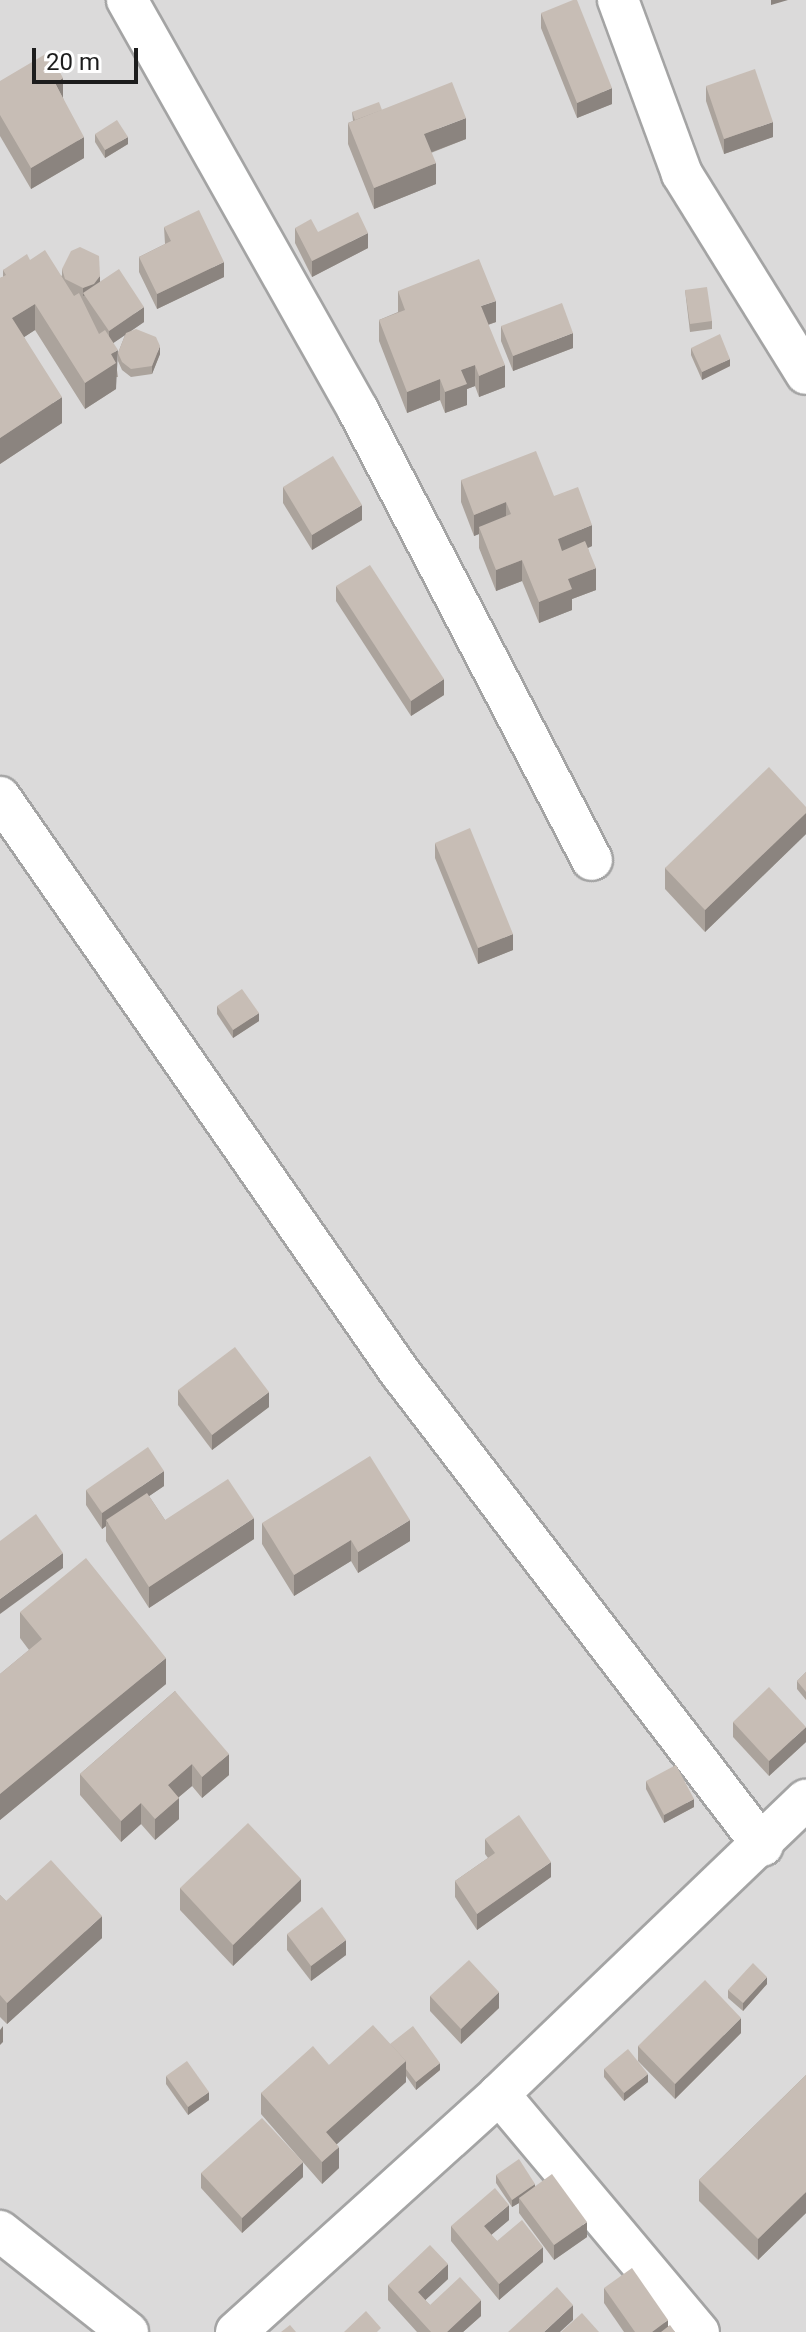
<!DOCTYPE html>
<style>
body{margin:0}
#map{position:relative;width:806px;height:2332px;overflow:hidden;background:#efeae2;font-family:Roboto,sans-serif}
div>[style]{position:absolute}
.residential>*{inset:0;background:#dbdada}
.roads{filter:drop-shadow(2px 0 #a4a4a4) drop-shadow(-2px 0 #a4a4a4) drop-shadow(0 2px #a4a4a4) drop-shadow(0 -2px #a4a4a4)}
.minor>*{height:40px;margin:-20px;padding:0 20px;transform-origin:20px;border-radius:20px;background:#fff}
.wall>*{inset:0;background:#aba39c}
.shaded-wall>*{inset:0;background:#8b847f}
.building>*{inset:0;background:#c7bdb5}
span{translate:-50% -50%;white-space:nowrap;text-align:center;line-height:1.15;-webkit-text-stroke:6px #fff;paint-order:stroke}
.scale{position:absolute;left:32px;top:48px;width:106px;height:36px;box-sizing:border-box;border:4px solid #1d1d1d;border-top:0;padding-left:10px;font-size:24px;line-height:28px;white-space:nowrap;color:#1d1d1d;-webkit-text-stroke:6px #fff;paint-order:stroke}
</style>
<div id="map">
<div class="residential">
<i style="clip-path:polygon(0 0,806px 0,806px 2332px,0 2332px)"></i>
</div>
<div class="roads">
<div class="minor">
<i style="left:127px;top:0;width:471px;rotate:60.6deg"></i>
<i style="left:358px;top:410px;width:507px;rotate:62.53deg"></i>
<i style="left:618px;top:0;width:185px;rotate:69.8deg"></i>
<i style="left:682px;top:174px;width:235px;rotate:58.2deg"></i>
<i style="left:0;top:797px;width:699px;rotate:55.2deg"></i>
<i style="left:399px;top:1371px;width:598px;rotate:52.54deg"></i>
<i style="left:499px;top:2094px;width:311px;rotate:50deg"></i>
<i style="left:0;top:2231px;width:163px;rotate:38.3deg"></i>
<i style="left:236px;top:2332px;width:355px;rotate:-42.1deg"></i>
<i style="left:499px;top:2094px;width:425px;rotate:-43.8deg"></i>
</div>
</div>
<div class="wall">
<i style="clip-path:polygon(541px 13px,612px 104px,577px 118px,541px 28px)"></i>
<i style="clip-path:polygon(0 81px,63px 98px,84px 158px,31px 189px,0 136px)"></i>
<i style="clip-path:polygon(706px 86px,773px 137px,724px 154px,706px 101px)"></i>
<i style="clip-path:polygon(382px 110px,466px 139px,431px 153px,436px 184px,374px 209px,348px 144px,348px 123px,353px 121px,352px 112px)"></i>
<i style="clip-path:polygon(95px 134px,128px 144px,105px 158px,95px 142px)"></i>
<i style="clip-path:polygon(164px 227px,224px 277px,157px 309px,139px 272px,139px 257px,165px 244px)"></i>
<i style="clip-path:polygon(295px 228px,318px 232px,368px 248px,312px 277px,295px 243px)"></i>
<i style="clip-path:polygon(30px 260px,62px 276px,62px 269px,100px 282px,144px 322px,131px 331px,160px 354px,152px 374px,131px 377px,122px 370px,118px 361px,118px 353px,125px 335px,113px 343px,118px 377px,116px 377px,116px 389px,85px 409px,35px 330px,24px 337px,62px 423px,0 464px,0 278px,3px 277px,3px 270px)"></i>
<i style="clip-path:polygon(685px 290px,712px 321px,712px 329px,690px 332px)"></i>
<i style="clip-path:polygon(398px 291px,496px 322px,488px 325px,505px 387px,479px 397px,475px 386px,467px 389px,467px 405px,445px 413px,440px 400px,407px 413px,379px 341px,379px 320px,398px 312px)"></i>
<i style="clip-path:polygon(501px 326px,573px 348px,513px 371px,501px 341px)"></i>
<i style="clip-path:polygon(691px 348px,730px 366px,702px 380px,691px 355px)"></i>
<i style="clip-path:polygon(461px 480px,554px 496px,592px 546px,588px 548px,596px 590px,572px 599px,572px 610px,539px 623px,522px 581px,496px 591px,479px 548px,479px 534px,474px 536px,461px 502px)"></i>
<i style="clip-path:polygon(283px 487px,362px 520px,312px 550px,283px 503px)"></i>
<i style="clip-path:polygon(336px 586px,444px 695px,411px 716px,336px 601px)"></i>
<i style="clip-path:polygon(806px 807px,806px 834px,705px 932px,665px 889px,665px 868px)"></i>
<i style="clip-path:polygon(435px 843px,513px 950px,478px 964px,435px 858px)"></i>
<i style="clip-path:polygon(217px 1006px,259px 1021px,233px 1038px,217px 1014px)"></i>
<i style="clip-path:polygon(178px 1390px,269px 1407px,212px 1450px,178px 1405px)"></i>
<i style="clip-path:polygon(164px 1486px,149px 1496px,165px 1520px,254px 1539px,149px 1608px,106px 1541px,106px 1526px,102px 1529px,86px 1505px,86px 1490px)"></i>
<i style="clip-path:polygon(262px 1523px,410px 1541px,358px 1573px,351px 1561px,294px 1596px,262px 1544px)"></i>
<i style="clip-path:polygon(20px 1612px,166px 1684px,0 1820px,0 1674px,29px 1650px,20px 1638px)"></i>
<i style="clip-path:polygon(806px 1672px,806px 1700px,797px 1689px,797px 1681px)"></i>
<i style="clip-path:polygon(175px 1691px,229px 1775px,202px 1798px,192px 1786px,179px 1797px,179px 1819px,155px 1840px,141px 1824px,121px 1842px,80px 1795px,80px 1774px)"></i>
<i style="clip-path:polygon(733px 1722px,806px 1742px,769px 1776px,733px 1737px)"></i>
<i style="clip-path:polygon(646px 1781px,694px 1807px,664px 1823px,646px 1789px)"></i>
<i style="clip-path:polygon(485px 1839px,551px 1877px,477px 1930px,455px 1897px,455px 1881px,488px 1858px,485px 1854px)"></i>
<i style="clip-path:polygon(180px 1888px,301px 1901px,233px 1966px,180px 1910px)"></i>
<i style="clip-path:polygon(0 1895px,6px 1901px,102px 1938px,7px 2024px,0 2017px)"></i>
<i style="clip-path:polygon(287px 1934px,346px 1955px,311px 1981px,287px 1950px)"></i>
<i style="clip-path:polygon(767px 1984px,743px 2011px,728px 1998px,728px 1990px)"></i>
<i style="clip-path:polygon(430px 1996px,499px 2008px,461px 2044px,430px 2011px)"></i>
<i style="clip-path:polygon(741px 2033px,675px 2099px,638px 2061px,638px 2046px)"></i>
<i style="clip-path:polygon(390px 2044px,440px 2070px,416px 2090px,406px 2076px,406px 2082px,336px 2144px,339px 2168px,322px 2184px,261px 2114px,261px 2093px,329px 2065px)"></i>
<i style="clip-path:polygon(604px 2069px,648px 2082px,624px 2101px,604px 2077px)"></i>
<i style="clip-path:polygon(806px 2075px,806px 2213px,758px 2260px,699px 2201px,699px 2180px)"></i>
<i style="clip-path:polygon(166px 2076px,209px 2100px,188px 2115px,166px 2084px)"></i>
<i style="clip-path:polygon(201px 2173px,303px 2177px,242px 2233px,201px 2188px)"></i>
<i style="clip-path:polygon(496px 2175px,535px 2186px,587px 2237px,554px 2260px,519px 2213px,519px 2203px,512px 2207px,496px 2183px)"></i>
<i style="clip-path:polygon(509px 2220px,491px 2235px,497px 2241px,543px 2262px,499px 2300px,451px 2241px,451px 2226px)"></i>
<i style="clip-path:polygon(448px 2279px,425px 2300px,430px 2305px,481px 2316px,463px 2332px,417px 2332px,388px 2300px,388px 2285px)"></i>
<i style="clip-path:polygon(604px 2288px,668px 2326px,675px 2332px,624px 2332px,604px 2303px)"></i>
</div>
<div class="shaded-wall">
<i style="clip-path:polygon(771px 0,788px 0,771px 5px)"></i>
<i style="clip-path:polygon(63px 78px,63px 99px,55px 83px)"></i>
<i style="clip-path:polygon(612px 88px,612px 104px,577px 118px,577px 103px)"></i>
<i style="clip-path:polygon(466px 118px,466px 139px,424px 155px,424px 134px)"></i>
<i style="clip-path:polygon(773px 122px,773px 137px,724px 154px,724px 139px)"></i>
<i style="clip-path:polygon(84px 137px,84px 158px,31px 189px,31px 168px)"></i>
<i style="clip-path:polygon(128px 137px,128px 144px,105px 158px,105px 150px)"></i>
<i style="clip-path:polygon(436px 163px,436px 184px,374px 209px,374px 188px)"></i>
<i style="clip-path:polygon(368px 233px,368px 248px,312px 277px,312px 261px)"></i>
<i style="clip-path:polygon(224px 262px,224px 277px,157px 309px,157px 294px)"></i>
<i style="clip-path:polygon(100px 276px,100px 284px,94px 292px,83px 296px,83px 288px)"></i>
<i style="clip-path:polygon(496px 301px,496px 322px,481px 327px,481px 306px)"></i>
<i style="clip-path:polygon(35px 304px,35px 330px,12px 345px,12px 318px)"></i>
<i style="clip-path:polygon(144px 307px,144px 322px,109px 346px,109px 331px)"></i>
<i style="clip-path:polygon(573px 333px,573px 348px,513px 371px,513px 356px)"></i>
<i style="clip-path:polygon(160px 346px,160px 354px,152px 374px,152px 366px)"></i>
<i style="clip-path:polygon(118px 350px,116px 389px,85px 409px,85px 383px,111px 354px)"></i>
<i style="clip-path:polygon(730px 359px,730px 366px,702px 380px,702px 372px)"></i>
<i style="clip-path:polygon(475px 365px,475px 386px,467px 389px,467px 405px,445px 413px,445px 392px,461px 370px)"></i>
<i style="clip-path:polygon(505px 365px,505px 387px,479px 397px,479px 376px)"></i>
<i style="clip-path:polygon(440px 379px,440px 400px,407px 413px,407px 392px)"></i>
<i style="clip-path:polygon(62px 397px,62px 423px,0 464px,0 438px)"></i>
<i style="clip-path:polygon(506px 502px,506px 523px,479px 527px,479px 534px,474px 536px,474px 515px)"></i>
<i style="clip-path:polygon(362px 505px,362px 520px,312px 550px,312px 535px)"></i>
<i style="clip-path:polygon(592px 525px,592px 546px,558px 561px,558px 539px)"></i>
<i style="clip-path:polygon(522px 560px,522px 581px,496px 591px,496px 570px)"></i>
<i style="clip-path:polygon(596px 568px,596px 590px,572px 599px,572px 610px,539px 623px,539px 602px,568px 579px)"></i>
<i style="clip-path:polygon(444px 679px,444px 695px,411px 716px,411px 701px)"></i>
<i style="clip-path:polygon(806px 813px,806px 834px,705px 932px,705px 910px)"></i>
<i style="clip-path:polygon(513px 934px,513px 950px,478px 964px,478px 948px)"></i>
<i style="clip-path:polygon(259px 1013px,259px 1021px,233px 1038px,233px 1030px)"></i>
<i style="clip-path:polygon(269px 1392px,269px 1407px,212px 1450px,212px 1435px)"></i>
<i style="clip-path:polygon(164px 1471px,164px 1486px,108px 1524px,106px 1520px,106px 1526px,102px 1529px,102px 1513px)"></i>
<i style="clip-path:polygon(254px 1518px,254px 1539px,149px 1608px,149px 1587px)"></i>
<i style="clip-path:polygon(410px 1520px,410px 1541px,358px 1573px,358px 1552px)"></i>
<i style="clip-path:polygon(351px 1540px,351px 1561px,294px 1596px,294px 1575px)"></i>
<i style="clip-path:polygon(63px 1553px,63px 1568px,0 1614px,0 1599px)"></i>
<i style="clip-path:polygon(166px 1658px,166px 1684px,0 1820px,0 1794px)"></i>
<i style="clip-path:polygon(806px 1727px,806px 1742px,769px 1776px,769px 1761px)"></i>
<i style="clip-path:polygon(229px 1754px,229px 1775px,202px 1798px,202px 1777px)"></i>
<i style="clip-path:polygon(192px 1764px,192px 1786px,168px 1806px,168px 1785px)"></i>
<i style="clip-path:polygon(179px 1798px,179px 1819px,155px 1840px,155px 1819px)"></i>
<i style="clip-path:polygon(694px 1799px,694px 1807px,664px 1823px,664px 1815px)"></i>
<i style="clip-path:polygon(141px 1803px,141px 1824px,121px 1842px,121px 1821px)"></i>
<i style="clip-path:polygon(551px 1862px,551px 1877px,477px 1930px,477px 1914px)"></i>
<i style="clip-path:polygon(301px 1879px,301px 1901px,233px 1966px,233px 1945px)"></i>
<i style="clip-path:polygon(102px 1916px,102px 1938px,7px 2024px,7px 2003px)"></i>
<i style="clip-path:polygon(346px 1940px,346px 1955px,311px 1981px,311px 1966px)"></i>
<i style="clip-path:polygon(767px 1977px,767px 1984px,743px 2011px,743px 2003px)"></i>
<i style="clip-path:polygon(499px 1992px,499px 2008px,461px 2044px,461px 2029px)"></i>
<i style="clip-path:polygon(741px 2018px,741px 2033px,675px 2099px,675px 2084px)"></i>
<i style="clip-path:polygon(3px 2026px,3px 2042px,0 2045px,0 2030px)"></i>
<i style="clip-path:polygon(406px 2061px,406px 2082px,326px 2154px,326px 2132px)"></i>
<i style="clip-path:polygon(440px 2063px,440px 2070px,416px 2090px,416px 2082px)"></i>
<i style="clip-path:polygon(648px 2074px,648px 2082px,624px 2101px,624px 2093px)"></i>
<i style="clip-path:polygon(209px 2092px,209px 2100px,188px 2115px,188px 2107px)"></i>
<i style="clip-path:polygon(339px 2147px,339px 2168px,322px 2184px,322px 2162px)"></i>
<i style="clip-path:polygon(303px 2162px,303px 2177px,242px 2233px,242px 2218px)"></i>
<i style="clip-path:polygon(535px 2184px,535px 2192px,519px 2198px,519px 2203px,512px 2207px,512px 2200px)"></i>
<i style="clip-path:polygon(806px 2192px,806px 2213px,758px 2260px,758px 2239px)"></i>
<i style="clip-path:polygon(509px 2205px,509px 2220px,484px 2241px,484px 2226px)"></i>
<i style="clip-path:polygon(587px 2222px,587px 2237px,554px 2260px,554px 2245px)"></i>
<i style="clip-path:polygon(543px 2247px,543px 2262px,499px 2300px,499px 2284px)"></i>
<i style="clip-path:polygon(448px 2264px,448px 2279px,418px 2307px,418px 2292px)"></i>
<i style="clip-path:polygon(481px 2300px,481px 2316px,463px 2332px,447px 2332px)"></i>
<i style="clip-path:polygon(573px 2305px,573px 2320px,560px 2332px,544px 2332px)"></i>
<i style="clip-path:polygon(668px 2320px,668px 2332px,652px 2332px)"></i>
</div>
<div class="building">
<i style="clip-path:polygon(573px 0,577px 0,612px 88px,577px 103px,541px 13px)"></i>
<i style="clip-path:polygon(49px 52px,63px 78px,55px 83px,84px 137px,31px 168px,0 115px,0 81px)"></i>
<i style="clip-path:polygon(755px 69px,773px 122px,724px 139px,706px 86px)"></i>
<i style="clip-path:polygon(452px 82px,466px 118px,424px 134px,436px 163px,374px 188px,348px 123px)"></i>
<i style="clip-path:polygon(379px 102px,382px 110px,355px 120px,352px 112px)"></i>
<i style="clip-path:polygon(117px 120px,128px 137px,105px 150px,95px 134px)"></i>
<i style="clip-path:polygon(199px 210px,224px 262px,157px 294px,139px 257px,171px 241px,164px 227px)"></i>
<i style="clip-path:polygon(358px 212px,368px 233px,312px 261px,295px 228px,311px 219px,318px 232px)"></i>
<i style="clip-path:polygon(80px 247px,99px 256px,100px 276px,94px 284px,83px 288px,65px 279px,62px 269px,71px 251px)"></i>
<i style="clip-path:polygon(45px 250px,74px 296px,79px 293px,99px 334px,105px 330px,118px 350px,111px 354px,116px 363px,85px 383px,35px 304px,12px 318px,62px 397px,0 438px,0 278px,6px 275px,3px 270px,27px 254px,30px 260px)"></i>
<i style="clip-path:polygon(479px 259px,496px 301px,481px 306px,505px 365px,479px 376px,475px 365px,461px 370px,467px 384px,445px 392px,440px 379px,407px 392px,379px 320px,405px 310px,398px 291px)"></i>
<i style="clip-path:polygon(119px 269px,144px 307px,109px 331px,83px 293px)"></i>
<i style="clip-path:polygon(707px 287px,712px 321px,690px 324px,685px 290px)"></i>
<i style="clip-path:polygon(562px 303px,573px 333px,513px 356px,501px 326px)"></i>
<i style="clip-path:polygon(136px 329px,156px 337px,160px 346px,152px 366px,131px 369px,122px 362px,118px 353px,126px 333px)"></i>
<i style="clip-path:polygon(720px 334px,730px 359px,702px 372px,691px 348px)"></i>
<i style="clip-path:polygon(536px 451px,554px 496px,578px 487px,592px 525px,558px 539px,562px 551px,585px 541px,596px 568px,568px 579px,572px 589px,539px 602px,522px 560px,496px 570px,479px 527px,511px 514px,506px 502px,474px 515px,461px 480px)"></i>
<i style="clip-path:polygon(333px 456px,362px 505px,312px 535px,283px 487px)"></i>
<i style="clip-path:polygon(370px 565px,444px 679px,411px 701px,336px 586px)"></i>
<i style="clip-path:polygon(769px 767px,806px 807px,806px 813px,705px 910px,665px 868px)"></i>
<i style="clip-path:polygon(470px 828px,513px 934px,478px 948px,435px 843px)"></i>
<i style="clip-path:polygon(242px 989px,259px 1013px,233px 1030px,217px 1006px)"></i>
<i style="clip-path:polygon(235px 1347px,269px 1392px,212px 1435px,178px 1390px)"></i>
<i style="clip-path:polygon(148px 1447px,164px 1471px,102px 1513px,86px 1490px)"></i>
<i style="clip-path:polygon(370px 1456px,410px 1520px,358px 1552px,351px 1540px,294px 1575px,262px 1523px)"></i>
<i style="clip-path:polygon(228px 1479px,254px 1518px,149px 1587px,106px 1520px,147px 1493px,165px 1520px)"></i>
<i style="clip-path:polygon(36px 1514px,63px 1553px,0 1599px,0 1541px)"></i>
<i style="clip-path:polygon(86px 1558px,166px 1658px,0 1794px,0 1674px,42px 1639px,20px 1612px)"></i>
<i style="clip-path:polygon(806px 1672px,806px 1692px,797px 1681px)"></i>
<i style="clip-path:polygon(769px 1687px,806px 1727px,769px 1761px,733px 1722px)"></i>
<i style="clip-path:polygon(175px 1691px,229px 1754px,202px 1777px,192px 1764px,168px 1785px,179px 1798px,155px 1819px,141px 1803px,121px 1821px,80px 1774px)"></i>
<i style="clip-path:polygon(676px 1765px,694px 1799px,664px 1815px,646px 1781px)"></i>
<i style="clip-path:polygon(519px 1815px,551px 1862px,477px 1914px,455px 1881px,495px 1853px,485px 1839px)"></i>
<i style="clip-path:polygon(248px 1823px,301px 1879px,233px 1945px,180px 1888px)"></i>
<i style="clip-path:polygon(51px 1860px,102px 1916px,7px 2003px,0 1995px,0 1895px,6px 1901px)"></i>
<i style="clip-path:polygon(322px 1907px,346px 1940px,311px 1966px,287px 1934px)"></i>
<i style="clip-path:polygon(469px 1960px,499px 1992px,461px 2029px,430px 1996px)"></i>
<i style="clip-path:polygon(753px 1963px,767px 1977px,743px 2003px,728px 1990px)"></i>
<i style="clip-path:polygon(705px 1980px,741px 2018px,675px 2084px,638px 2046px)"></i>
<i style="clip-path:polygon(373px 2025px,406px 2061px,326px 2132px,339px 2147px,322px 2162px,261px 2093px,313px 2046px,329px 2065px)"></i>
<i style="clip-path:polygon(413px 2026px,440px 2063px,416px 2082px,406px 2069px,406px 2061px,390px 2044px)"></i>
<i style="clip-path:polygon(628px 2049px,648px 2074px,624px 2093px,604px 2069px)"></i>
<i style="clip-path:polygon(187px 2061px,209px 2092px,188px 2107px,166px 2076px)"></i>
<i style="clip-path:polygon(806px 2075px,806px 2192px,758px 2239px,699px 2180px)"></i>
<i style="clip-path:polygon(262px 2118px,303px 2162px,242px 2218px,201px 2173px)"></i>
<i style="clip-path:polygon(519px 2159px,535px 2184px,512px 2200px,496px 2175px)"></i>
<i style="clip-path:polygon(552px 2174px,587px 2222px,554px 2245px,519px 2198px)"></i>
<i style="clip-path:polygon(495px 2188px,509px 2205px,484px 2226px,497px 2241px,522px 2220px,543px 2247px,499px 2284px,451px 2226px)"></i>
<i style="clip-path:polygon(430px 2245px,448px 2264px,418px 2292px,430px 2305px,460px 2277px,481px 2300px,447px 2332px,431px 2332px,388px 2285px)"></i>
<i style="clip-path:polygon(632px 2268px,668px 2320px,652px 2332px,635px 2332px,604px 2288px)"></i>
<i style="clip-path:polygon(557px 2287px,573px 2305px,544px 2332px,508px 2332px)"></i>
<i style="clip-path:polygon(366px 2311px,381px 2328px,377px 2332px,344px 2332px)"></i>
<i style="clip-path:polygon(582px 2313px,599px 2332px,561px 2332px)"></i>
<i style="clip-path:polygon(290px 2325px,296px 2332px,281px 2332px)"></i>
<i style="clip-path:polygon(670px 2325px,675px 2332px,661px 2332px)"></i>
</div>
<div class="scale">20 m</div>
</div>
